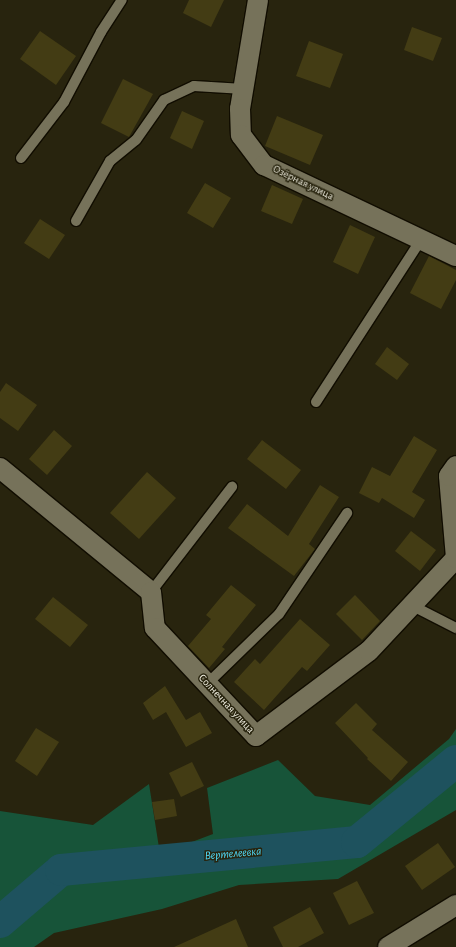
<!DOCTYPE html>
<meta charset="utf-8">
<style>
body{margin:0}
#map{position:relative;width:456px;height:947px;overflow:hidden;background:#28240e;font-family:"Alegreya Sans",sans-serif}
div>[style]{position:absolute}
.forest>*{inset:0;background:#175439}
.river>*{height:32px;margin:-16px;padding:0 16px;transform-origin:16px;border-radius:16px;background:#1e525e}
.building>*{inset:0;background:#433c14}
.roads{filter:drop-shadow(1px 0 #110d00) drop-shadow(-1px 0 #110d00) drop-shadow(0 1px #110d00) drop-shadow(0 -1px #110d00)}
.service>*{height:10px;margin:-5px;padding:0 5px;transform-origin:5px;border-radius:5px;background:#76725a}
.minor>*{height:20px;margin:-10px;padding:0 10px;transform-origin:10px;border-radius:10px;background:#76725a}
span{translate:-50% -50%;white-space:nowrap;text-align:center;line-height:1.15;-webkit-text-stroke:3px #28240e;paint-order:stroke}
.street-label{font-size:11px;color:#efeddf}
.water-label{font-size:12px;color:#50defe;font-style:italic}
</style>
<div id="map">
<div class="forest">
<i style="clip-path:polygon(456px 729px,456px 810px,338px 879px,239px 885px,162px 909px,54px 933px,34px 947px,0 947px,0 811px,93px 825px,149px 784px,160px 854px,213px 834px,207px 788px,278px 760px,315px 796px,370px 805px,449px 739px)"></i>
</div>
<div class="river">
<i style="left:0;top:922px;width:80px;rotate:-40.4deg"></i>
<i style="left:61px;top:870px;width:297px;rotate:-5.4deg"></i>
<i style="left:357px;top:842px;width:128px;rotate:-39.3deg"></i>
</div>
<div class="building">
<i style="clip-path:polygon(189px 0,224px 0,211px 27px,183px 13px)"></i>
<i style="clip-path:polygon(412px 27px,442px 38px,433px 61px,404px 50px)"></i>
<i style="clip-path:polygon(40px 31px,76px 56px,56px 85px,20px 59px)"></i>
<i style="clip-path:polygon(309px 41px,343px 54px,330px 88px,296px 76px)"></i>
<i style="clip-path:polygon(123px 79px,153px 94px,129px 137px,101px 123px)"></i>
<i style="clip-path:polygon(182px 111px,204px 121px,192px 149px,170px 138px)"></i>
<i style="clip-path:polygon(277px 116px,323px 135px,310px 165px,265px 146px)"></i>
<i style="clip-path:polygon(205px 183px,231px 198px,213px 228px,187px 213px)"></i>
<i style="clip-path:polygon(272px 185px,303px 199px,292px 224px,261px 211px)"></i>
<i style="clip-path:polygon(40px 219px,65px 235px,49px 259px,24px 243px)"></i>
<i style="clip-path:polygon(350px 225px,375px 237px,358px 274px,333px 262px)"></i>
<i style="clip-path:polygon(429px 256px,456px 270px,456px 280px,441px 309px,410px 293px)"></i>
<i style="clip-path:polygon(387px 347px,409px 364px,397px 380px,375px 364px)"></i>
<i style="clip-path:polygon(6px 383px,37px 405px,18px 431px,0 418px,0 392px)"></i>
<i style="clip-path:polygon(54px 430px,72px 446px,47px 475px,29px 459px)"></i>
<i style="clip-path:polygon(414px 436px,437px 450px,412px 492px,425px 500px,414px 518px,382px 498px,379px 503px,359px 493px,372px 467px,390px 476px)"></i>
<i style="clip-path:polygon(262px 440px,301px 470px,286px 489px,247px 459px)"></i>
<i style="clip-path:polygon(147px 472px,176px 498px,139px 539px,110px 513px)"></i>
<i style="clip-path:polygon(320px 485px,339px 497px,309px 544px,315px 549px,294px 576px,228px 528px,247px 504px,288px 536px)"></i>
<i style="clip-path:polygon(411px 531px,436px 550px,420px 571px,395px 551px)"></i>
<i style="clip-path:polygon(231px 585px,256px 605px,222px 647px,225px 649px,209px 668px,188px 646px,211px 619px,206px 615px)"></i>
<i style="clip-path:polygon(355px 595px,380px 621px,362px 640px,336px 614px)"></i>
<i style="clip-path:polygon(53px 597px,88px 625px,70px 647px,35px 619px)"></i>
<i style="clip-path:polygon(300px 619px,330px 645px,307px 671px,302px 667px,264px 710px,234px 682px,255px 659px,260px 664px)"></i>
<i style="clip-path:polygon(165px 686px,186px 720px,200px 712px,212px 733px,186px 747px,166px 712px,153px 720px,143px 703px)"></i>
<i style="clip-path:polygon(356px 703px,377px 724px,372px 730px,408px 762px,391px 781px,367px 759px,368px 758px,335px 723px)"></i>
<i style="clip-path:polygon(36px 728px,59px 742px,37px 776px,15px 761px)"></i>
<i style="clip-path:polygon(192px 762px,204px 786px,181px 797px,169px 773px)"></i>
<i style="clip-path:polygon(174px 799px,177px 816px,155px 820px,152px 802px)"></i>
<i style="clip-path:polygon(438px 843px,455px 867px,422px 890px,405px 866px)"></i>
<i style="clip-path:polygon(357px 881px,374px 913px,349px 925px,333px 893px)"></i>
<i style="clip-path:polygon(310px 907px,324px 933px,298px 947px,283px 947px,273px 927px)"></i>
<i style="clip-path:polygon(236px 919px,248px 947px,174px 947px,203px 934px)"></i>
</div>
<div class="roads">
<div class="service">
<i style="left:21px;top:158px;width:71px;rotate:-52.5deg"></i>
<i style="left:64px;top:102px;width:79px;rotate:-62.1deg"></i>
<i style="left:101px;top:32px;width:38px;rotate:-57deg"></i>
<i style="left:76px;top:221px;width:69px;rotate:-60.5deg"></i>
<i style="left:110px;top:161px;width:33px;rotate:-39deg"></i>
<i style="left:136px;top:140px;width:49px;rotate:-55deg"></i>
<i style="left:164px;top:100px;width:33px;rotate:-25deg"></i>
<i style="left:194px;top:86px;width:50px;rotate:3.4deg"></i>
<i style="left:316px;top:402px;width:192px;rotate:-57.1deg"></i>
<i style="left:151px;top:592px;width:133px;rotate:-52.4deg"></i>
<i style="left:411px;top:605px;width:51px;rotate:27.1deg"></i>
<i style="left:207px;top:684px;width:100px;rotate:-44.2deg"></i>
<i style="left:279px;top:614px;width:122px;rotate:-56deg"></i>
</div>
<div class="minor">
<i style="left:258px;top:0;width:110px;rotate:99.4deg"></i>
<i style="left:240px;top:109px;width:26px;rotate:88deg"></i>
<i style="left:241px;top:135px;width:38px;rotate:53deg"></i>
<i style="left:264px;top:165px;width:212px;rotate:25.4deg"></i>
<i style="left:0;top:468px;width:195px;rotate:39.4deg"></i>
<i style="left:151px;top:592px;width:36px;rotate:84deg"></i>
<i style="left:155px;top:628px;width:148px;rotate:46.9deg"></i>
<i style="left:256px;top:736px;width:141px;rotate:-37deg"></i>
<i style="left:369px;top:651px;width:127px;rotate:-46.9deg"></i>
<i style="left:456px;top:558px;width:82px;rotate:-94.9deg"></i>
<i style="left:449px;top:476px;width:12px;rotate:-55deg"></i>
<i style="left:388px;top:947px;width:80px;rotate:-31.7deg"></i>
</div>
</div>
<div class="street-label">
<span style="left:303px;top:183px;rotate:26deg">Озёрная улица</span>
<span style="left:226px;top:704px;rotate:47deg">Солнечная улица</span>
</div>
<div class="water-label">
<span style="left:233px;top:854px;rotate:-5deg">Вертелеевка</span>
</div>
</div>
